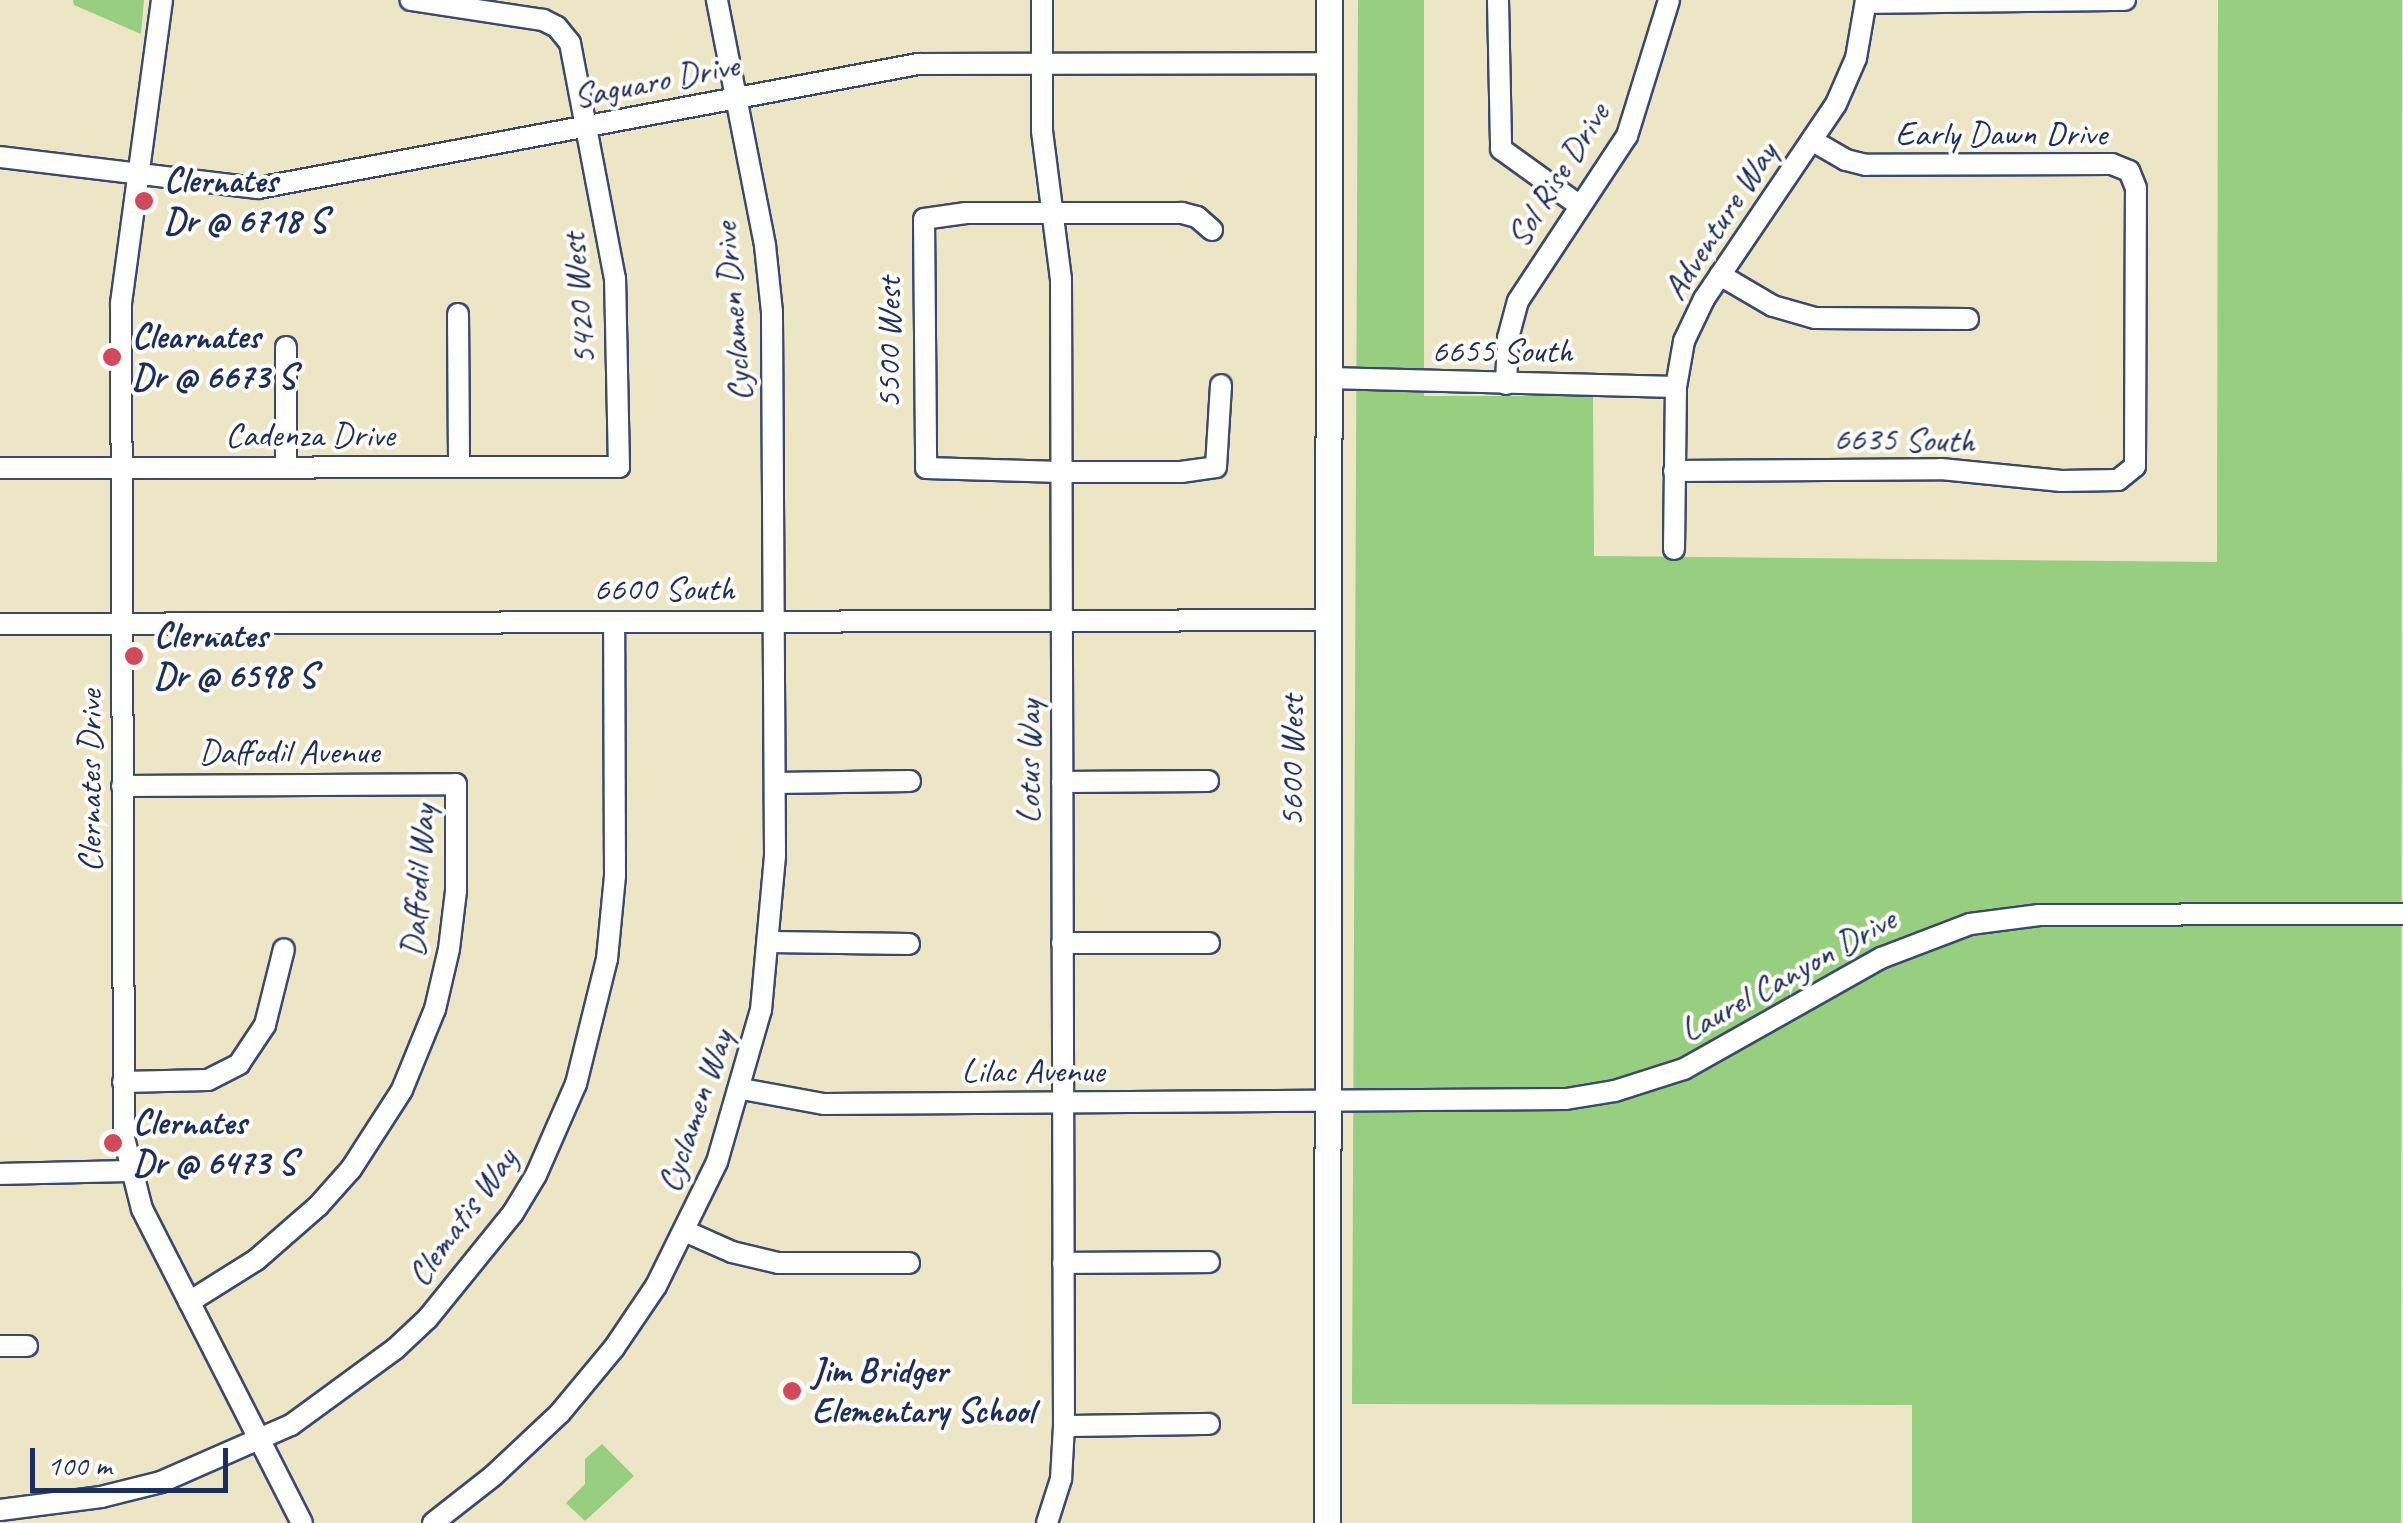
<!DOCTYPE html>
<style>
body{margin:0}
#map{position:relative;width:2403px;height:1523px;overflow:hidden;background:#ece5c6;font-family:Caveat,sans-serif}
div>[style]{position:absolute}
.green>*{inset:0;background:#98ce80}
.roads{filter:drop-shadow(2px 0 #3a4a6e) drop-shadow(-2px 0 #3a4a6e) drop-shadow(0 2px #3a4a6e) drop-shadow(0 -2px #3a4a6e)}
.minor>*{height:20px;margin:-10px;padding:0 10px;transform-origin:10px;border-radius:10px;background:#fff}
.major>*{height:25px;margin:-12.5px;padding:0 12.5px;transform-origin:12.5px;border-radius:12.5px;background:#fff}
.dots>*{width:28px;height:28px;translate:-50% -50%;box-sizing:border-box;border:5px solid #fdfcf7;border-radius:50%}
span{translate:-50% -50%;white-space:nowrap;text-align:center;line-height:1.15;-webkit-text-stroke:8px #fdfcf7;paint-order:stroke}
.street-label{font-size:35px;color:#1b2f5e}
.poi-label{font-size:35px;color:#1b2f5e;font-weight:700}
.left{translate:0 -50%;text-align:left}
.scale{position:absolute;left:30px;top:1448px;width:198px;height:45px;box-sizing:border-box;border:5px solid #1b2f5e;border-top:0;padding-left:12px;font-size:30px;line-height:35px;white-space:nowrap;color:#1b2f5e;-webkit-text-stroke:8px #fdfcf7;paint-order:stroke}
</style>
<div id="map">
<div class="green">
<i style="clip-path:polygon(73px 0,144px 0,141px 34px,74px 5px)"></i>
<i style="clip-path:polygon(1358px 0,1424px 0,1424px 396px,1593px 396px,1594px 556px,2217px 562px,2218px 0,2402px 0,2401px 1523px,1912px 1523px,1912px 1405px,1352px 1404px)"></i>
<i style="clip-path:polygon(602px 1444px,634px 1476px,585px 1521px,566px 1503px,585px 1484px,585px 1459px)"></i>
</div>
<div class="roads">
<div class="minor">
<i style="left:162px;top:0;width:306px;rotate:97.7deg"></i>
<i style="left:121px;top:303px;width:835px;rotate:89.79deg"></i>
<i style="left:124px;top:1138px;width:73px;rotate:75.8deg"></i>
<i style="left:142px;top:1209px;width:352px;rotate:63deg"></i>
<i style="left:1042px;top:0;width:131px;rotate:90deg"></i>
<i style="left:1042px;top:131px;width:149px;rotate:82.7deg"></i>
<i style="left:1061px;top:279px;width:1147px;rotate:89.85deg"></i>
<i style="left:1064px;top:1426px;width:53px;rotate:93.2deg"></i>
<i style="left:1061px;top:1479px;width:46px;rotate:107.7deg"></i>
<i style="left:1498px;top:0;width:149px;rotate:88.8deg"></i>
<i style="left:1501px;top:149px;width:97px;rotate:35.8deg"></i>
<i style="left:1866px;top:3px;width:259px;rotate:-0.7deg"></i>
<i style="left:0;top:157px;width:260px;rotate:6.9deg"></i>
<i style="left:258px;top:188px;width:672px;rotate:-10.64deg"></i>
<i style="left:918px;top:64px;width:411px;rotate:-0.1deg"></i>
<i style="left:1212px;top:230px;width:20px;rotate:-139deg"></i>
<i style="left:1197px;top:217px;width:16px;rotate:-165deg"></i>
<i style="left:1182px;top:213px;width:216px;rotate:180deg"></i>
<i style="left:966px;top:213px;width:42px;rotate:171.9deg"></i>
<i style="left:924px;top:219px;width:249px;rotate:89.5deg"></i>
<i style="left:926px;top:468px;width:135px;rotate:1.7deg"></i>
<i style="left:1061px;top:472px;width:120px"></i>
<i style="left:1181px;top:472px;width:35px;rotate:-8deg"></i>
<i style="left:1216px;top:467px;width:82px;rotate:-86.5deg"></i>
<i style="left:1720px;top:275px;width:61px;rotate:30.3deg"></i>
<i style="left:1773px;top:306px;width:44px;rotate:15.9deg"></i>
<i style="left:1815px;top:318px;width:153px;rotate:0.4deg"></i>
<i style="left:458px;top:314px;width:153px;rotate:89.6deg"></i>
<i style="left:1328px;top:378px;width:348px;rotate:1.5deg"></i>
<i style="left:1506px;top:384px;width:46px;rotate:-87.5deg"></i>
<i style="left:1508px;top:338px;width:38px;rotate:-75deg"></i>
<i style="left:1518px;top:301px;width:198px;rotate:-56.6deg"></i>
<i style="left:1627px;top:136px;width:142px;rotate:-72.8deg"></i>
<i style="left:286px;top:467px;width:120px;rotate:-90deg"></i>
<i style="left:0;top:468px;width:619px;rotate:-0.09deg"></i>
<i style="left:619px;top:467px;width:188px;rotate:-91.2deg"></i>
<i style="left:615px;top:279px;width:240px;rotate:-100.8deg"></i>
<i style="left:570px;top:43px;width:21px;rotate:-129deg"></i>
<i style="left:557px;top:27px;width:16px;rotate:-153deg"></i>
<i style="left:543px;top:20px;width:134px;rotate:-171.4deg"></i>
<i style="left:1674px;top:471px;width:267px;rotate:-0.4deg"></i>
<i style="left:1941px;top:469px;width:121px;rotate:5.7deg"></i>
<i style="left:2061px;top:481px;width:57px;rotate:-1deg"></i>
<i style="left:2118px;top:480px;width:22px;rotate:-39deg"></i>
<i style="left:2135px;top:466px;width:278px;rotate:-89.8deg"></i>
<i style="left:2136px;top:188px;width:18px;rotate:-112deg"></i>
<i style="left:2129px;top:171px;width:18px;rotate:-158deg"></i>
<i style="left:2112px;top:164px;width:246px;rotate:179.8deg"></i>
<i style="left:1866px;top:165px;width:21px;rotate:-166deg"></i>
<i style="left:1846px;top:160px;width:39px;rotate:-150deg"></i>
<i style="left:1674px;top:549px;width:162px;rotate:-89.3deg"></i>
<i style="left:1676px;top:387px;width:47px;rotate:-80.1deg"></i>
<i style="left:1684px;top:341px;width:47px;rotate:-64.5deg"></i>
<i style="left:1704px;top:299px;width:235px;rotate:-55.9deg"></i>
<i style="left:1836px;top:104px;width:50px;rotate:-66.5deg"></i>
<i style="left:1856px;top:58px;width:59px;rotate:-80.2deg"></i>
<i style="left:0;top:624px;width:1327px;rotate:-0.17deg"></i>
<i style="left:1062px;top:782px;width:146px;rotate:-0.4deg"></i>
<i style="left:775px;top:783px;width:135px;rotate:-0.8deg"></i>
<i style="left:122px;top:786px;width:334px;rotate:-0.3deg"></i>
<i style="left:456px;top:784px;width:107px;rotate:90deg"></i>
<i style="left:456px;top:891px;width:58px;rotate:96.9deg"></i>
<i style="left:449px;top:949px;width:62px;rotate:103.1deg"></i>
<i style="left:435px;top:1009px;width:87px;rotate:112.2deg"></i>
<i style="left:402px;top:1090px;width:94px;rotate:122.8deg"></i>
<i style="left:351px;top:1169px;width:50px;rotate:131.7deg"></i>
<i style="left:318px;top:1206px;width:82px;rotate:138.9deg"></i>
<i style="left:256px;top:1260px;width:79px;rotate:147.9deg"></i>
<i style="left:771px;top:942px;width:138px;rotate:0.8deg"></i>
<i style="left:1062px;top:943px;width:147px"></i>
<i style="left:123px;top:1082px;width:85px;rotate:-1.3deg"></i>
<i style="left:208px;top:1080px;width:35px;rotate:-27deg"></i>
<i style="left:239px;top:1064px;width:47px;rotate:-56.3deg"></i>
<i style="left:265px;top:1025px;width:78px;rotate:-76deg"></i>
<i style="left:742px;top:1089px;width:83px;rotate:10.4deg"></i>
<i style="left:824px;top:1104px;width:742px;rotate:-0.39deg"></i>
<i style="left:1566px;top:1099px;width:50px;rotate:-9.3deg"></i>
<i style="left:1615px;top:1091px;width:72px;rotate:-17.7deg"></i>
<i style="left:1684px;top:1069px;width:226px;rotate:-29.4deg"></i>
<i style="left:1881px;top:958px;width:95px;rotate:-20.9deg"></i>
<i style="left:1970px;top:924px;width:70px;rotate:-7.4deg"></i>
<i style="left:2039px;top:915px;width:364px;rotate:-0.2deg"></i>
<i style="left:0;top:1174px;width:129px;rotate:-1.3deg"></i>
<i style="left:687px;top:1232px;width:49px;rotate:24deg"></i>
<i style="left:732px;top:1252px;width:47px;rotate:13.4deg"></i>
<i style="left:778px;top:1263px;width:131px"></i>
<i style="left:1063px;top:1263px;width:146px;rotate:-0.4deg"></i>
<i style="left:0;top:1346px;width:27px"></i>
<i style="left:1064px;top:1426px;width:145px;rotate:-0.8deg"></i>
<i style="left:0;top:1510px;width:102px;rotate:-7.3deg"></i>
<i style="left:101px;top:1497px;width:62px;rotate:-14deg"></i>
<i style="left:161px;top:1482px;width:142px;rotate:-23.7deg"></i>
<i style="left:291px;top:1425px;width:129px;rotate:-36.2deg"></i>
<i style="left:395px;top:1349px;width:45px;rotate:-43.2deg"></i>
<i style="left:428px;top:1318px;width:135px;rotate:-51deg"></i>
<i style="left:513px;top:1213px;width:44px;rotate:-58.8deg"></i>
<i style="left:536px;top:1175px;width:99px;rotate:-66.3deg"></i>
<i style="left:576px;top:1084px;width:129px;rotate:-76.1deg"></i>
<i style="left:607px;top:959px;width:83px;rotate:-84.5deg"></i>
<i style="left:615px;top:876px;width:254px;rotate:-90.2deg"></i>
<i style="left:433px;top:1523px;width:76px;rotate:-38.1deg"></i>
<i style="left:493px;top:1476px;width:92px;rotate:-43.2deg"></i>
<i style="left:560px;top:1413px;width:85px;rotate:-50.3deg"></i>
<i style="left:614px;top:1348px;width:75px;rotate:-55.9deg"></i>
<i style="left:656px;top:1286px;width:138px;rotate:-63.8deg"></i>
<i style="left:717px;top:1162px;width:158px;rotate:-73.9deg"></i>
<i style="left:761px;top:1010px;width:155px;rotate:-84.8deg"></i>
<i style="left:775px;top:856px;width:544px;rotate:-90.32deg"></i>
<i style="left:772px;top:312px;width:67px;rotate:-96deg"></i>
<i style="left:765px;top:245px;width:250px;rotate:-101.1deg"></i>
</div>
<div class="major">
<i style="left:1327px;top:1523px;width:1523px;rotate:-89.92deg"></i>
</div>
</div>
<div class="dots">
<i style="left:144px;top:201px;background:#d1495b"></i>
<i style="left:112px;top:357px;background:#d1495b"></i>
<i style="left:134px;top:656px;background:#d1495b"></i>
<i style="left:113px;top:1143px;background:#d1495b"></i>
<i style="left:792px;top:1391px;background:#d1495b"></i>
</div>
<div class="street-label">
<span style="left:656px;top:81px;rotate:-11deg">Saguaro Drive</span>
<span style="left:2001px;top:134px">Early Dawn Drive</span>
<span style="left:1558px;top:175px;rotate:-58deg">Sol Rise Drive</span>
<span style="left:1720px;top:221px;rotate:-57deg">Adventure Way</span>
<span style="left:579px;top:299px;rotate:-95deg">5420 West</span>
<span style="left:733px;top:312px;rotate:-95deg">Cyclamen Drive</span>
<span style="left:889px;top:343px;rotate:-90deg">5500 West</span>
<span style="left:1502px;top:351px">6655 South</span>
<span style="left:310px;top:435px">Cadenza Drive</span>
<span style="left:1904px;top:440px;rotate:1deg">6635 South</span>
<span style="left:664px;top:589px">6600 South</span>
<span style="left:289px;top:752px">Daffodil Avenue</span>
<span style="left:1292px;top:761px;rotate:-90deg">5600 West</span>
<span style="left:1029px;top:762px;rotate:-90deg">Lotus Way</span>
<span style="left:90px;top:781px;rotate:-90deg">Clernates Drive</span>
<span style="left:418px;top:881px;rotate:-86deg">Daffodil Way</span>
<span style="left:1788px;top:975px;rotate:-29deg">Laurel Canyon Drive</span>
<span style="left:1033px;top:1071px">Lilac Avenue</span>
<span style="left:695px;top:1111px;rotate:-71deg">Cyclamen Way</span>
<span style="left:462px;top:1217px;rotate:-54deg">Clematis Way</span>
</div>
<div class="poi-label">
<span class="left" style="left:164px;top:201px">Clernates<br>Dr @ 6718 S</span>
<span class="left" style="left:132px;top:357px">Clearnates<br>Dr @ 6673 S</span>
<span class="left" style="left:154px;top:656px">Clernates<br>Dr @ 6598 S</span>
<span class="left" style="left:133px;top:1143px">Clernates<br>Dr @ 6473 S</span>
<span class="left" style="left:812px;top:1391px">Jim Bridger<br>Elementary School</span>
</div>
<div class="scale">100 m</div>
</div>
